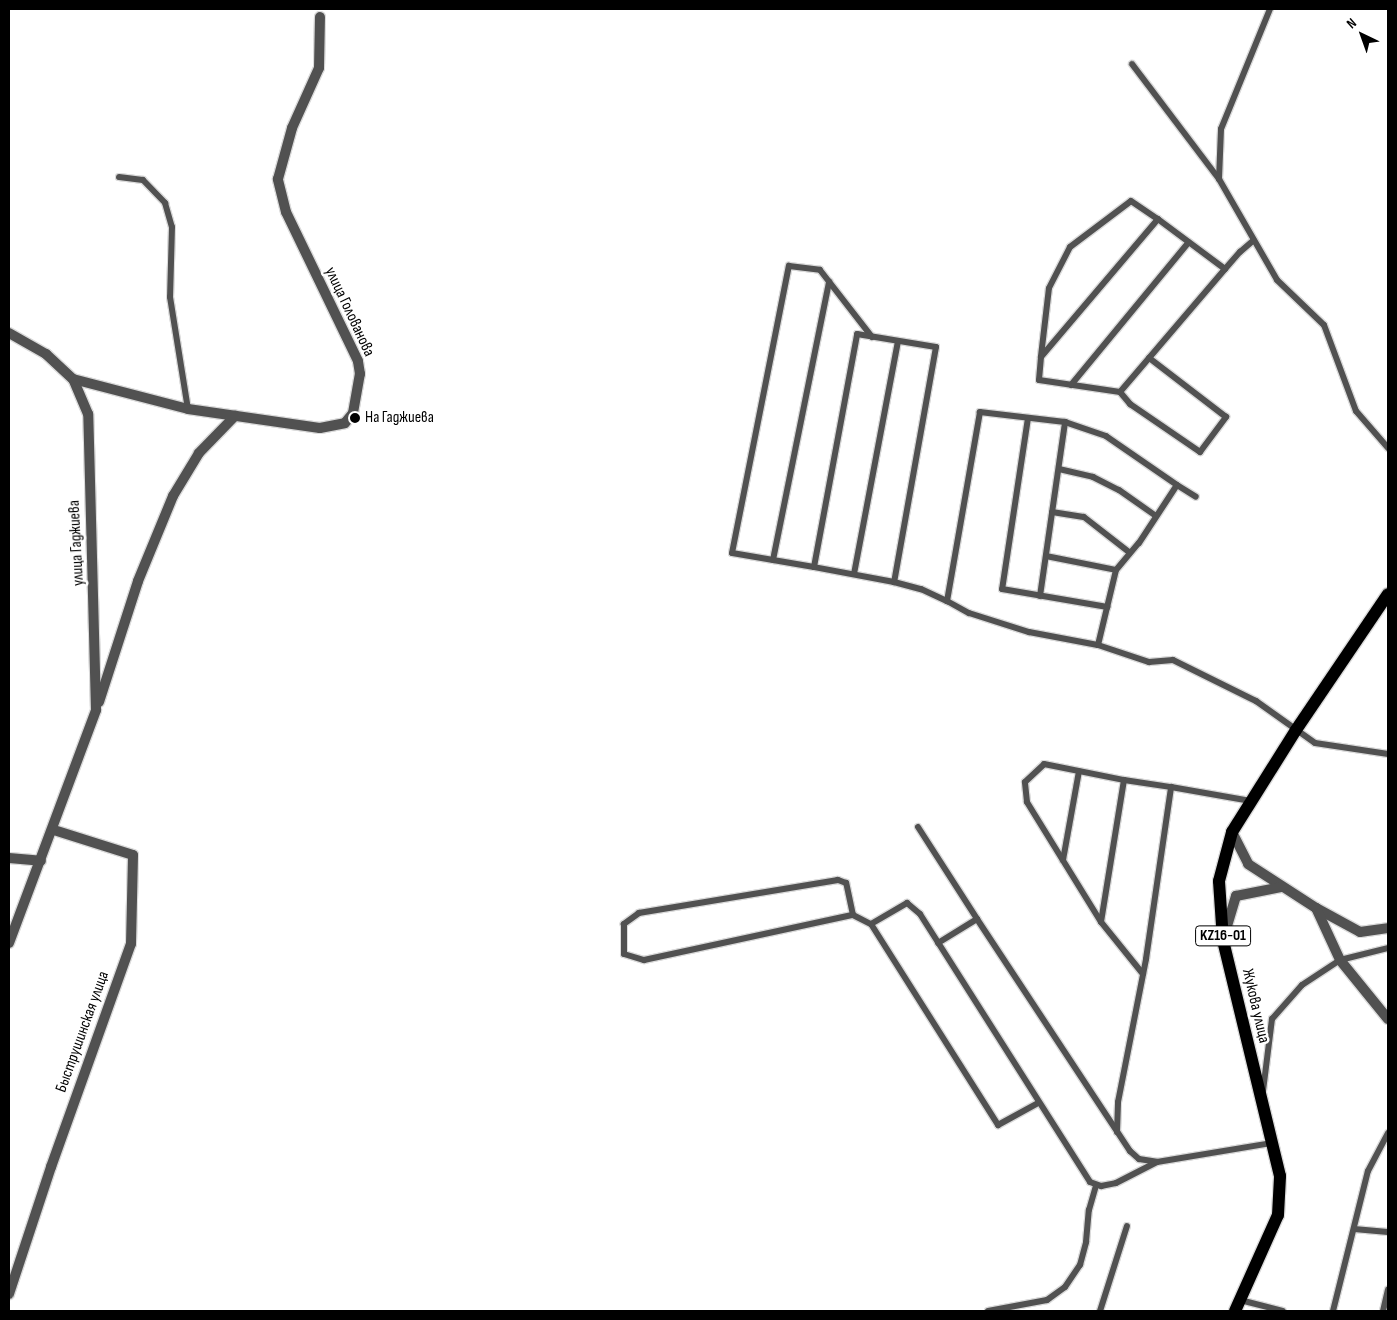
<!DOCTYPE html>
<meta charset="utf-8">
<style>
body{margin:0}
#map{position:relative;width:1397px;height:1320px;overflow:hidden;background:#fff;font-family:"Sofia Sans Condensed",sans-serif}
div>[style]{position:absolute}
.roads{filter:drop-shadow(1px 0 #dbdbdb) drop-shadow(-1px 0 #dbdbdb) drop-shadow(0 1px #dbdbdb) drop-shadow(0 -1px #dbdbdb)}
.service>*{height:6px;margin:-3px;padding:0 3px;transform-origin:3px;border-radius:3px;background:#515151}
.minor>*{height:10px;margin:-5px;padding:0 5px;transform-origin:5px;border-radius:5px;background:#515151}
.primary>*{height:12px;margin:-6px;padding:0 6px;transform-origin:6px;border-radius:6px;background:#000}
.dots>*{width:14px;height:14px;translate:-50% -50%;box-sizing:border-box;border:2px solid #fff;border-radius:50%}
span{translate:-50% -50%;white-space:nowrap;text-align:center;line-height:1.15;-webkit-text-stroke:5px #fff;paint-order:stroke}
.shield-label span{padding:1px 4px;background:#fff;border:1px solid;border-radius:4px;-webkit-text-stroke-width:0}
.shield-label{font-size:15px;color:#000;font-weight:700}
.street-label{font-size:16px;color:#000}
.poi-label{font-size:16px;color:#000}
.left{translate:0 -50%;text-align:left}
.frame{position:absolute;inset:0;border:10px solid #000;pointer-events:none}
.north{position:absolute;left:1337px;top:10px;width:50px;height:50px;-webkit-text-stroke:4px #fff;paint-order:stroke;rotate:318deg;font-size:14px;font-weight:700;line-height:20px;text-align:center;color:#000}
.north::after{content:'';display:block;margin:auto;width:18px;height:22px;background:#000;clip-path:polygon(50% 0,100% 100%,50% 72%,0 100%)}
</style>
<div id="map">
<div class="roads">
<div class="service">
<i style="left:1132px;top:64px;width:144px;rotate:52.9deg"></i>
<i style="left:1219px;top:179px;width:116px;rotate:60.1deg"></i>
<i style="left:1277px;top:280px;width:65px;rotate:43.8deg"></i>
<i style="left:1324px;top:325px;width:92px;rotate:69.6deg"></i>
<i style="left:1356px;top:411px;width:49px;rotate:49.1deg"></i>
<i style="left:119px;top:177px;width:24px;rotate:7deg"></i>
<i style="left:143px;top:180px;width:32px;rotate:46deg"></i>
<i style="left:165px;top:203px;width:25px;rotate:74deg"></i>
<i style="left:172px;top:227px;width:70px;rotate:91.6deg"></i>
<i style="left:170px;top:297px;width:113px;rotate:80.9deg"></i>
<i style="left:1219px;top:179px;width:50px;rotate:-87.7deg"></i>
<i style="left:1221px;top:129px;width:130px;rotate:-67.8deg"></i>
<i style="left:1225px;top:269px;width:84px;rotate:-143.3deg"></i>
<i style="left:1158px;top:219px;width:181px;rotate:130.3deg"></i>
<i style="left:1041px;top:357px;width:23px;rotate:95deg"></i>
<i style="left:1039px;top:380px;width:82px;rotate:8.4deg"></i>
<i style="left:1120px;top:392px;width:162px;rotate:-49.5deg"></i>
<i style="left:1225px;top:269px;width:23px;rotate:-49deg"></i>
<i style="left:1240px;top:252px;width:18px;rotate:-41deg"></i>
<i style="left:1041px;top:356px;width:68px;rotate:-83.3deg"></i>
<i style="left:1049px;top:288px;width:46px;rotate:-62.9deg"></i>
<i style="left:1070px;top:247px;width:76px;rotate:-37deg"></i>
<i style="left:1131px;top:201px;width:32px;rotate:34deg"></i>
<i style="left:1071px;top:385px;width:185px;rotate:-50.5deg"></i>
<i style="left:1120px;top:392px;width:16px;rotate:50deg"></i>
<i style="left:1130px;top:404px;width:85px;rotate:34.4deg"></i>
<i style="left:1200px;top:452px;width:44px;rotate:-53.4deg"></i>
<i style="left:1226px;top:417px;width:97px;rotate:-142.5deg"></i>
<i style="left:1028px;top:418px;width:173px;rotate:98.6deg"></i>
<i style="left:1002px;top:589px;width:107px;rotate:9.7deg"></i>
<i style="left:1059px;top:469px;width:35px;rotate:13deg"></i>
<i style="left:1093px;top:477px;width:29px;rotate:27deg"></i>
<i style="left:1119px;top:490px;width:45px;rotate:35.1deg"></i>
<i style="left:1177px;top:485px;width:86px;rotate:-145.4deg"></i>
<i style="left:1106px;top:436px;width:43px;rotate:-161.1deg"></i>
<i style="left:1065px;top:422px;width:86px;rotate:-173.3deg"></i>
<i style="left:980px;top:412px;width:192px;rotate:99.9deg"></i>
<i style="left:947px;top:601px;width:25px;rotate:29deg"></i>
<i style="left:969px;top:613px;width:63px;rotate:17.6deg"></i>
<i style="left:1029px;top:632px;width:70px;rotate:10.7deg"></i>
<i style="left:1098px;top:645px;width:54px;rotate:18.4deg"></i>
<i style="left:1149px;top:662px;width:24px;rotate:-5deg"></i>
<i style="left:1173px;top:660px;width:93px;rotate:26.3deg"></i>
<i style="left:1256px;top:701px;width:72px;rotate:35.4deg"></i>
<i style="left:1315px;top:743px;width:74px;rotate:8.6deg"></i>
<i style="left:1052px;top:512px;width:32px;rotate:9deg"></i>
<i style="left:1084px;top:517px;width:58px;rotate:38deg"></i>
<i style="left:1046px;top:556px;width:71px;rotate:11.3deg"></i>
<i style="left:773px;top:560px;width:284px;rotate:-78.6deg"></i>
<i style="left:814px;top:567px;width:83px;rotate:-170.3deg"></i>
<i style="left:732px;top:553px;width:293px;rotate:-78.8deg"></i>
<i style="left:789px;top:266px;width:31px;rotate:7deg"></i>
<i style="left:820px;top:270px;width:85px;rotate:52.2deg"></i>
<i style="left:854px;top:574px;width:237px;rotate:-79.3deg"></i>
<i style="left:894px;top:582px;width:81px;rotate:-169.4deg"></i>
<i style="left:814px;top:567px;width:237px;rotate:-79.5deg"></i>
<i style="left:857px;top:334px;width:80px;rotate:9.3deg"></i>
<i style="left:936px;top:347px;width:239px;rotate:100.1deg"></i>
<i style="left:894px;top:582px;width:28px;rotate:15deg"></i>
<i style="left:921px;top:589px;width:29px;rotate:25deg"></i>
<i style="left:1040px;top:596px;width:176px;rotate:-81.8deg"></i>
<i style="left:1098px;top:645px;width:77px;rotate:-76.5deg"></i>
<i style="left:1116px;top:570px;width:35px;rotate:-50deg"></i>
<i style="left:1139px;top:543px;width:69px;rotate:-56.8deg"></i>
<i style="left:1177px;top:485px;width:22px;rotate:32deg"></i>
<i style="left:918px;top:827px;width:109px;rotate:57.3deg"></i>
<i style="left:1063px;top:860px;width:90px;rotate:-79.8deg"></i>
<i style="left:853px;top:915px;width:33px;rotate:-102deg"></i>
<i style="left:846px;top:883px;width:9px;rotate:-159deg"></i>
<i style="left:838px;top:880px;width:202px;rotate:170.6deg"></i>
<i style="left:639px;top:913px;width:19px;rotate:144deg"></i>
<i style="left:624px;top:924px;width:30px;rotate:90deg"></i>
<i style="left:624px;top:954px;width:21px;rotate:17deg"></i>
<i style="left:644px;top:960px;width:214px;rotate:-12.2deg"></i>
<i style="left:853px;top:915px;width:20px;rotate:27deg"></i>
<i style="left:871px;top:924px;width:42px;rotate:-30.3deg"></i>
<i style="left:907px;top:903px;width:17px;rotate:40deg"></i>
<i style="left:920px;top:914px;width:317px;rotate:57.6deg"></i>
<i style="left:1090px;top:1182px;width:12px;rotate:20deg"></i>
<i style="left:1101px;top:1186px;width:15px;rotate:-11deg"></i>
<i style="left:1116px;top:1183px;width:46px;rotate:-27.1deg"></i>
<i style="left:1157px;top:1162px;width:117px;rotate:-9.4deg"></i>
<i style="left:1101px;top:922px;width:141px;rotate:-121.7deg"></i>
<i style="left:1027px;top:802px;width:20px;rotate:-96deg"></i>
<i style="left:1025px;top:782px;width:26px;rotate:-43deg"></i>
<i style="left:1044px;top:764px;width:82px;rotate:11.3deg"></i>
<i style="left:871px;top:924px;width:238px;rotate:57.7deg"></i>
<i style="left:998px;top:1125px;width:46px;rotate:-28.8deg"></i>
<i style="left:938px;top:943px;width:46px;rotate:-31.6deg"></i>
<i style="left:977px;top:919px;width:278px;rotate:56.6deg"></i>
<i style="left:1130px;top:1151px;width:12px;rotate:42deg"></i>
<i style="left:1139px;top:1159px;width:18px;rotate:9deg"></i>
<i style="left:1143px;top:974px;width:67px;rotate:-128.9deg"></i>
<i style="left:1101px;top:922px;width:144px;rotate:-80.8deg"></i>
<i style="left:1124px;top:780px;width:48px;rotate:8.5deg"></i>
<i style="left:1263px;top:1091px;width:73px;rotate:-82.9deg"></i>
<i style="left:1272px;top:1019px;width:45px;rotate:-48.6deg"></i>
<i style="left:1302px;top:985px;width:45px;rotate:-33.3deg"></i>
<i style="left:1340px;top:960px;width:49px;rotate:-14deg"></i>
<i style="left:1117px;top:1132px;width:30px;rotate:-88deg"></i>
<i style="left:1118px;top:1102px;width:146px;rotate:-78.9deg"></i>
<i style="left:1146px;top:959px;width:174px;rotate:-81.7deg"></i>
<i style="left:1171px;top:787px;width:81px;rotate:9.9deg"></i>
<i style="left:1354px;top:1229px;width:34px;rotate:5deg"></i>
<i style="left:1240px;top:1300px;width:44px;rotate:14.3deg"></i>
<i style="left:988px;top:1311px;width:60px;rotate:-10.6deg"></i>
<i style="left:1047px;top:1300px;width:22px;rotate:-36deg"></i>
<i style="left:1065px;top:1287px;width:27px;rotate:-56deg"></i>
<i style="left:1080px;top:1265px;width:24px;rotate:-75deg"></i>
<i style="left:1086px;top:1242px;width:32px;rotate:-85deg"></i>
<i style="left:1089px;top:1210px;width:26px;rotate:-74deg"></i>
<i style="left:1100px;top:1311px;width:89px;rotate:-72.4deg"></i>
<i style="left:1333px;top:1311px;width:144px;rotate:-76deg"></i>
<i style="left:1368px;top:1171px;width:43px;rotate:-62.2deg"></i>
<i style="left:1383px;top:1311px;width:22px;rotate:-77deg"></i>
</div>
<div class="minor">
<i style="left:9px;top:333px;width:43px;rotate:29.6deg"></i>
<i style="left:46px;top:354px;width:37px;rotate:43deg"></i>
<i style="left:73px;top:379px;width:119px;rotate:14.6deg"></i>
<i style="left:188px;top:409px;width:133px;rotate:8.2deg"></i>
<i style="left:320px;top:428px;width:25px;rotate:-11deg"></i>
<i style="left:345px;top:423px;width:13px;rotate:-51deg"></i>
<i style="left:353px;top:413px;width:40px;rotate:-80deg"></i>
<i style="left:360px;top:374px;width:13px;rotate:-99deg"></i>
<i style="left:358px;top:361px;width:165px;rotate:-115.8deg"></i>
<i style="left:286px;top:212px;width:34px;rotate:-104deg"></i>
<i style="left:278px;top:179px;width:53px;rotate:-74.6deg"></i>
<i style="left:292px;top:128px;width:66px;rotate:-65.8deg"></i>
<i style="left:319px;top:68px;width:51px;rotate:-88.9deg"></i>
<i style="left:99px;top:702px;width:127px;rotate:-72.1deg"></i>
<i style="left:138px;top:581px;width:92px;rotate:-67.6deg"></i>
<i style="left:173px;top:496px;width:50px;rotate:-58.8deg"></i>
<i style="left:199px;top:453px;width:52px;rotate:-45.8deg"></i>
<i style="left:1232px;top:832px;width:36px;rotate:63deg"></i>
<i style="left:1248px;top:864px;width:81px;rotate:32.9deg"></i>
<i style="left:1316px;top:908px;width:50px;rotate:28.6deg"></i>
<i style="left:1360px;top:932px;width:28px;rotate:-8deg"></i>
<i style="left:9px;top:858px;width:32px;rotate:5deg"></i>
<i style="left:1316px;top:908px;width:57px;rotate:65.2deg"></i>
<i style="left:1340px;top:960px;width:76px;rotate:50.9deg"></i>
<i style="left:1224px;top:936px;width:42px;rotate:-73.3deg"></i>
<i style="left:1236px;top:896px;width:47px;rotate:-11.1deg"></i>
<i style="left:9px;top:943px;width:249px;rotate:-69.5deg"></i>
<i style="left:96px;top:710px;width:296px;rotate:-91.5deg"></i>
<i style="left:88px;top:414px;width:38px;rotate:-113deg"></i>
<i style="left:9px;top:1294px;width:134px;rotate:-71.7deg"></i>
<i style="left:51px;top:1167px;width:237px;rotate:-70.3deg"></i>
<i style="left:131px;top:944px;width:89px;rotate:-88.7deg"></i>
<i style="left:133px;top:855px;width:83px;rotate:-162.4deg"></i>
</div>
<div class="primary">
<i style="left:1235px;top:1311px;width:105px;rotate:-65.9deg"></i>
<i style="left:1278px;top:1215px;width:39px;rotate:-87deg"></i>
<i style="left:1280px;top:1176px;width:243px;rotate:-103.6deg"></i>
<i style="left:1223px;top:940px;width:59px;rotate:-93.9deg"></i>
<i style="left:1219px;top:881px;width:51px;rotate:-75.1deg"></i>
<i style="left:1232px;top:832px;width:120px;rotate:-57.9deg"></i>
<i style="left:1296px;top:730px;width:164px;rotate:-55.9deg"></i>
</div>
</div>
<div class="dots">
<i style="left:355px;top:418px;background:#000"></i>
</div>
<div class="shield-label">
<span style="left:1223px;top:936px">KZ16-01</span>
</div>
<div class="street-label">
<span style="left:349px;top:312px;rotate:65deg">улица Голованова</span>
<span style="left:77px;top:543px;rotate:-93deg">улица Гаджиева</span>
<span style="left:1255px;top:1006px;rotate:77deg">Жукова улица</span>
<span style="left:83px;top:1032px;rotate:-70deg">Быструшинская улица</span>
</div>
<div class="poi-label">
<span class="left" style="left:365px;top:418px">На Гаджиева</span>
</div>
<div class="frame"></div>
<div class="north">N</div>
</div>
